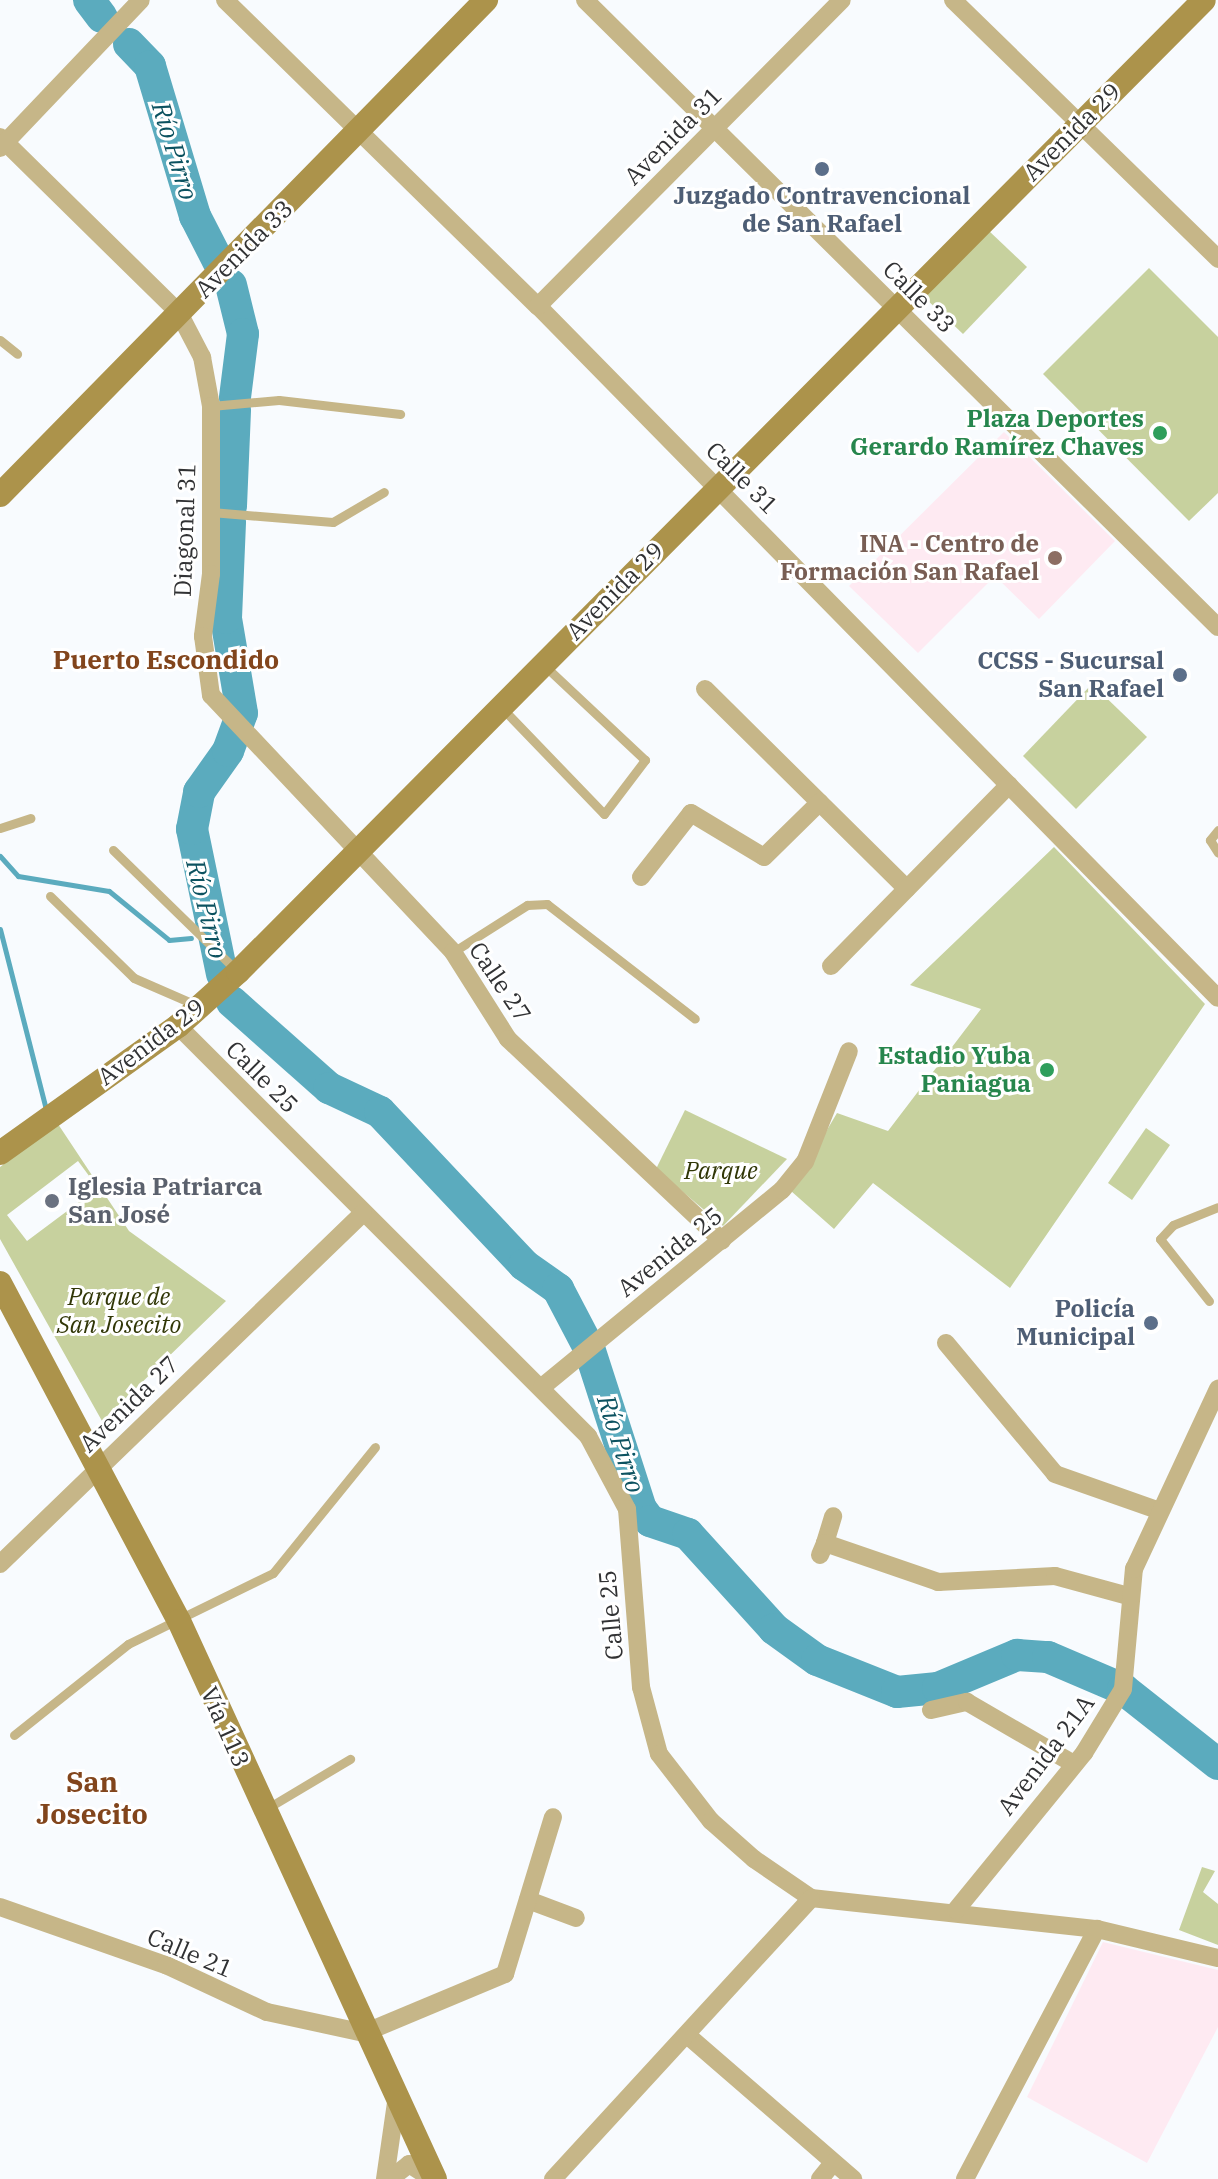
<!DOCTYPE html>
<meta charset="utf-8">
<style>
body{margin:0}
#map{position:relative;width:1218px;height:2179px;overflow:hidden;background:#f8fbfe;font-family:"IBM Plex Serif",serif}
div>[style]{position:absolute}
.education>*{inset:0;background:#feeaf2}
.green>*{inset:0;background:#c7d19e}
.stream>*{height:5px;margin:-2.5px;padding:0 2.5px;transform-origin:2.5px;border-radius:2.5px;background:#5babbe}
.river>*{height:32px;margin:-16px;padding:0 16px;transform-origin:16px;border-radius:16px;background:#5babbe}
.service>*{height:9px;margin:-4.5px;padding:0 4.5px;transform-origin:4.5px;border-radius:4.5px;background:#c6b688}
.minor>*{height:18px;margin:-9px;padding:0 9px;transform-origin:9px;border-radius:9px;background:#c6b688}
.secondary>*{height:24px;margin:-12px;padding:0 12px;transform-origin:12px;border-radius:12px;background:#ac934b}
.dots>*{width:22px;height:22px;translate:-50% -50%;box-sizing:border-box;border:4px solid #fff;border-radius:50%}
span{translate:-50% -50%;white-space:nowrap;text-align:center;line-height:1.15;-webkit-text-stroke:6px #fff;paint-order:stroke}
.street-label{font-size:24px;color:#313234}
.service-label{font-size:24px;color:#4e5e75;font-weight:700}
.right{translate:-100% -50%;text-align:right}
.leisure-label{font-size:24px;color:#27864d;font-weight:700}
.education-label{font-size:24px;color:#785e54;font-weight:700}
.park-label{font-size:24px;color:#313707;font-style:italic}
.worship-label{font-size:24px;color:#5b616d;font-weight:700}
.left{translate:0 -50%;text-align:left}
.water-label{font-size:26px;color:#0c5260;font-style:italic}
.neighbourhood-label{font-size:26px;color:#82451c;font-weight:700}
.quarter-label{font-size:28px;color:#82451c;font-weight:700}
</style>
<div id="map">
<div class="education">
<i style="clip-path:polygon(1004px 432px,1115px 541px,1039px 619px,995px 576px,918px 653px,849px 586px)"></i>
<i style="clip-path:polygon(1103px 1942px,1218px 1970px,1218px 2027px,1147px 2163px,1027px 2097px)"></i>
</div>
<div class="green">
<i style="clip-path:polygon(988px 230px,1027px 267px,963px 334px,924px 297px)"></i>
<i style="clip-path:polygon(1149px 268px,1218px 337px,1218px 493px,1189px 521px,1043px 374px)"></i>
<i style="clip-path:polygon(1092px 684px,1147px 737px,1076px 809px,1023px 756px)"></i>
<i style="clip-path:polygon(1054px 847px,1205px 1004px,1010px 1288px,873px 1183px,834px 1229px,791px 1191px,837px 1113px,888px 1131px,981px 1009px,910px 985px)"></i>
<i style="clip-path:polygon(685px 1110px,787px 1159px,723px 1226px,656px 1169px)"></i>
<i style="clip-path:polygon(evenodd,58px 1124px,129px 1231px,226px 1301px,102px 1421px,0 1239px,0 1167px,58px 1124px,78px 1161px,98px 1188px,27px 1241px,7px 1215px,78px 1161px)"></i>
<i style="clip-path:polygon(1146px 1128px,1170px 1145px,1132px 1200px,1108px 1183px)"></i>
<i style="clip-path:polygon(1202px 1867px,1215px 1871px,1203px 1892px,1218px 1904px,1218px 1945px,1179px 1930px)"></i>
</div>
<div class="stream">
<i style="left:0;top:856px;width:27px;rotate:48deg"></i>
<i style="left:18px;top:876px;width:92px;rotate:9.4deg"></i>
<i style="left:109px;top:891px;width:77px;rotate:39.2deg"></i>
<i style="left:169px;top:940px;width:22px;rotate:-5deg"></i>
<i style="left:0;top:929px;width:190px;rotate:75.7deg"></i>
</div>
<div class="river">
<i style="left:89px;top:0;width:21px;rotate:53deg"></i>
<i style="left:129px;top:44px;width:30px;rotate:46deg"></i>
<i style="left:150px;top:66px;width:157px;rotate:73.3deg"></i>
<i style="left:195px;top:216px;width:51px;rotate:62.9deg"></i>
<i style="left:231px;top:285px;width:50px;rotate:76.2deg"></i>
<i style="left:243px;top:334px;width:64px;rotate:97.2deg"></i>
<i style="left:231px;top:506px;width:96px;rotate:-87.6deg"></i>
<i style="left:222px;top:974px;width:148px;rotate:-101.7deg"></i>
<i style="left:192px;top:829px;width:38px;rotate:-79deg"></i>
<i style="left:199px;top:792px;width:50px;rotate:-54.7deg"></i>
<i style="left:228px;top:751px;width:40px;rotate:-69.8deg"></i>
<i style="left:242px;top:713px;width:96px;rotate:-99.6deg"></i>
<i style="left:226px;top:618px;width:96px;rotate:-87.6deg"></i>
<i style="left:232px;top:1002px;width:130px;rotate:41.6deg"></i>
<i style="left:329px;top:1088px;width:56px;rotate:25.2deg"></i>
<i style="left:380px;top:1112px;width:210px;rotate:46.7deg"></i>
<i style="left:524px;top:1265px;width:42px;rotate:35.2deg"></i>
<i style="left:558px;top:1289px;width:67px;rotate:62.3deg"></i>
<i style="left:589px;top:1348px;width:169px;rotate:72.1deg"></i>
<i style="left:641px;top:1509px;width:15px;rotate:53deg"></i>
<i style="left:650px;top:1521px;width:40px;rotate:18.9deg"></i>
<i style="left:688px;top:1534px;width:128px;rotate:47.8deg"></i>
<i style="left:774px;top:1629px;width:53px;rotate:35.8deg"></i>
<i style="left:817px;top:1660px;width:86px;rotate:21.8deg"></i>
<i style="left:897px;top:1692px;width:41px;rotate:-5.6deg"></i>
<i style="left:938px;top:1688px;width:86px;rotate:-22.7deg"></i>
<i style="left:1017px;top:1655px;width:31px;rotate:4deg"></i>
<i style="left:1048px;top:1657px;width:82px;rotate:23.1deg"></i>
<i style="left:1123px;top:1689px;width:121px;rotate:38.3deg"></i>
</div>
<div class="service">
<i style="left:0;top:340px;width:22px;rotate:39deg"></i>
<i style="left:211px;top:406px;width:68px;rotate:-5deg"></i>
<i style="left:279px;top:400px;width:122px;rotate:6.6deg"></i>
<i style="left:211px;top:512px;width:122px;rotate:4.7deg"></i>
<i style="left:333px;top:522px;width:59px;rotate:-30.5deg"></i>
<i style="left:502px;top:708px;width:147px;rotate:46.1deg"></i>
<i style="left:604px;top:814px;width:68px;rotate:-52.8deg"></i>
<i style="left:645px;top:760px;width:137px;rotate:-136.8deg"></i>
<i style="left:0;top:828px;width:32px;rotate:-18deg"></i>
<i style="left:1218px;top:830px;width:13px;rotate:129deg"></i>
<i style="left:1210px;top:840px;width:15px;rotate:58deg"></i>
<i style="left:113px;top:850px;width:172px;rotate:44.3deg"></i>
<i style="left:50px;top:896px;width:117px;rotate:44.3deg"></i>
<i style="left:134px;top:978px;width:68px;rotate:23.5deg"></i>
<i style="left:453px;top:952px;width:88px;rotate:-32.4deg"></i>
<i style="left:527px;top:905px;width:20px;rotate:-3deg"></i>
<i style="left:547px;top:904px;width:187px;rotate:37.8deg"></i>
<i style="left:1209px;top:1301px;width:79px;rotate:-128.3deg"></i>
<i style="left:1160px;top:1239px;width:19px;rotate:-47deg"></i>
<i style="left:1173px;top:1225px;width:48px;rotate:-21.8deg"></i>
<i style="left:14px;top:1735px;width:146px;rotate:-38.6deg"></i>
<i style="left:128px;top:1644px;width:161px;rotate:-26.1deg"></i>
<i style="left:273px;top:1573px;width:162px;rotate:-51deg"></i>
<i style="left:266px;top:1809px;width:98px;rotate:-30.8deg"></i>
</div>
<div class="minor">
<i style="left:225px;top:0;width:438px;rotate:44.4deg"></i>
<i style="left:538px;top:306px;width:970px;rotate:45.5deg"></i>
<i style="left:585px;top:0;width:891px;rotate:44.73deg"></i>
<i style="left:953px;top:0;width:371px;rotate:44.3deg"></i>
<i style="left:0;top:137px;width:251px;rotate:44.5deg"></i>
<i style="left:179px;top:313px;width:50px;rotate:62.4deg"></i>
<i style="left:202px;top:357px;width:50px;rotate:79.6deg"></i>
<i style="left:211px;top:406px;width:168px;rotate:90deg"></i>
<i style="left:211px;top:574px;width:63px;rotate:97.4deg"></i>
<i style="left:203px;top:636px;width:60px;rotate:82.3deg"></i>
<i style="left:211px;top:695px;width:353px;rotate:46.7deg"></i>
<i style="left:453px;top:952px;width:103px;rotate:57.7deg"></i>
<i style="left:508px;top:1039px;width:294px;rotate:43.3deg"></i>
<i style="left:0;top:148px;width:204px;rotate:-46.4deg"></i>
<i style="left:538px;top:306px;width:431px;rotate:-45.2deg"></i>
<i style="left:705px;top:689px;width:284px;rotate:44.7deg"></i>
<i style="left:641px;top:877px;width:81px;rotate:-52deg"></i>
<i style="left:691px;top:813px;width:85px;rotate:31.1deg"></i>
<i style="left:764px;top:857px;width:78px;rotate:-44.5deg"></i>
<i style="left:831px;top:966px;width:254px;rotate:-45.5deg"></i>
<i style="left:178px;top:1026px;width:580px;rotate:45deg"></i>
<i style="left:588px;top:1436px;width:83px;rotate:61.9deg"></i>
<i style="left:627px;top:1509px;width:179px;rotate:85.5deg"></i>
<i style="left:641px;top:1687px;width:69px;rotate:75deg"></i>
<i style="left:659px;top:1754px;width:85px;rotate:52.2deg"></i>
<i style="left:711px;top:1821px;width:57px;rotate:41.5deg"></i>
<i style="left:754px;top:1859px;width:69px;rotate:34.4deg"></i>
<i style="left:811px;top:1898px;width:288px;rotate:6.2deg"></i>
<i style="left:1097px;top:1929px;width:124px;rotate:13.5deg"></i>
<i style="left:946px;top:1343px;width:170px;rotate:50.2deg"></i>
<i style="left:1055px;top:1474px;width:111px;rotate:19.4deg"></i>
<i style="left:542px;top:1387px;width:310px;rotate:-39.4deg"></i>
<i style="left:782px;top:1190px;width:36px;rotate:-51deg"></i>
<i style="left:805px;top:1162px;width:119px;rotate:-68.4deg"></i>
<i style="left:825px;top:1543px;width:28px;rotate:-73deg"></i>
<i style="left:820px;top:1555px;width:13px;rotate:-67deg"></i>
<i style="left:825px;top:1543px;width:120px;rotate:19deg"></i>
<i style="left:938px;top:1582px;width:117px;rotate:-2.9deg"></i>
<i style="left:1055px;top:1576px;width:76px;rotate:15.3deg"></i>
<i style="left:0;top:1564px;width:505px;rotate:-44.04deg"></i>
<i style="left:931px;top:1710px;width:37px;rotate:-13deg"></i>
<i style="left:967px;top:1702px;width:124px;rotate:30.1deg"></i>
<i style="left:528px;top:1900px;width:51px;rotate:20.6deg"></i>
<i style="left:0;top:1907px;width:176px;rotate:19.3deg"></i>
<i style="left:166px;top:1965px;width:111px;rotate:25deg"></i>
<i style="left:267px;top:2012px;width:99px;rotate:12.2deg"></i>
<i style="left:364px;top:2033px;width:153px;rotate:-22.7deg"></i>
<i style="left:505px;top:1974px;width:164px;rotate:-73deg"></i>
<i style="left:956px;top:1910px;width:203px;rotate:-50.8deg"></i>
<i style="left:1084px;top:1753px;width:75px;rotate:-58.6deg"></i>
<i style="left:1123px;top:1689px;width:121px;rotate:-84.8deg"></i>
<i style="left:1134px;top:1569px;width:199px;rotate:-65deg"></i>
<i style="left:687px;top:2035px;width:220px;rotate:40.9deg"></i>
<i style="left:385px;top:2179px;width:77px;rotate:-81.8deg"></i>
<i style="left:390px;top:2179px;width:24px;rotate:-38deg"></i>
<i style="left:409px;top:2164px;width:27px;rotate:33deg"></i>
<i style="left:553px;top:2179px;width:381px;rotate:-47.4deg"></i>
<i style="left:820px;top:2179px;width:21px;rotate:-51deg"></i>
<i style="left:965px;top:2179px;width:283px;rotate:-62.2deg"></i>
</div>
<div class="secondary">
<i style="left:0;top:495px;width:694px;rotate:-45.53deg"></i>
<i style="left:0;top:1153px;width:219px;rotate:-35.5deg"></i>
<i style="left:178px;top:1026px;width:81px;rotate:-42deg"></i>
<i style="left:238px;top:972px;width:1370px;rotate:-45.18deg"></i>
<i style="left:0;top:1283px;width:382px;rotate:62.1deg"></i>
<i style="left:179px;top:1621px;width:614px;rotate:65.36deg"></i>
</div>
<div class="dots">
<i style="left:822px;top:169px;background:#5c6f8a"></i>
<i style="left:1160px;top:433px;background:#2e9e5b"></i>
<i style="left:1055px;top:558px;background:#8d6e63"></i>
<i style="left:1180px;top:675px;background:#5c6f8a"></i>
<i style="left:1047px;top:1070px;background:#2e9e5b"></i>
<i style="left:52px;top:1201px;background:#6b7280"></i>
<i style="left:1151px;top:1323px;background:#5c6f8a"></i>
</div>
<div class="street-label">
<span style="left:1072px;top:132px;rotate:-45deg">Avenida 29</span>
<span style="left:673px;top:136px;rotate:-45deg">Avenida 31</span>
<span style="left:244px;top:249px;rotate:-45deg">Avenida 33</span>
<span style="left:919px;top:297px;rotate:45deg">Calle 33</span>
<span style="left:742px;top:478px;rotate:45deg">Calle 31</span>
<span style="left:185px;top:530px;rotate:-88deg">Diagonal 31</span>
<span style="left:615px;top:591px;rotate:-45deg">Avenida 29</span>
<span style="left:500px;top:982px;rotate:56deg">Calle 27</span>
<span style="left:151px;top:1042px;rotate:-37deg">Avenida 29</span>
<span style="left:262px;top:1077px;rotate:45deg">Calle 25</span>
<span style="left:670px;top:1252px;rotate:-39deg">Avenida 25</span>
<span style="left:129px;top:1404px;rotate:-44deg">Avenida 27</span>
<span style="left:611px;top:1615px;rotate:-95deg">Calle 25</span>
<span style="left:225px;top:1727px;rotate:66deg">Vía 113</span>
<span style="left:1046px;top:1755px;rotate:-53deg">Avenida 21A</span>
<span style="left:190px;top:1953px;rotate:23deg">Calle 21</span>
</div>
<div class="service-label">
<span style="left:822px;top:210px">Juzgado Contravencional<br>de San Rafael</span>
<span class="right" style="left:1164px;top:675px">CCSS - Sucursal<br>San Rafael</span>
<span class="right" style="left:1135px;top:1323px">Policía<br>Municipal</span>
</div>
<div class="leisure-label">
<span class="right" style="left:1144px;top:433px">Plaza Deportes<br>Gerardo Ramírez Chaves</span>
<span class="right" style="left:1031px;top:1070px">Estadio Yuba<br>Paniagua</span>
</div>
<div class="education-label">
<span class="right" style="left:1039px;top:558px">INA - Centro de<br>Formación San Rafael</span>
</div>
<div class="park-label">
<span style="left:721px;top:1171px">Parque</span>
<span style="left:119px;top:1311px">Parque de<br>San Josecito</span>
</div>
<div class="worship-label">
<span class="left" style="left:68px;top:1201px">Iglesia Patriarca<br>San José</span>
</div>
<div class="water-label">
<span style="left:175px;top:151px;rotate:73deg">Río Pirro</span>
<span style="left:207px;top:909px;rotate:76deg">Río Pirro</span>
<span style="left:621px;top:1444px;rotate:72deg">Río Pirro</span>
</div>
<div class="neighbourhood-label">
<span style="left:166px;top:660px">Puerto Escondido</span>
</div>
<div class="quarter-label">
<span style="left:92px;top:1798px">San<br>Josecito</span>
</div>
</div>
